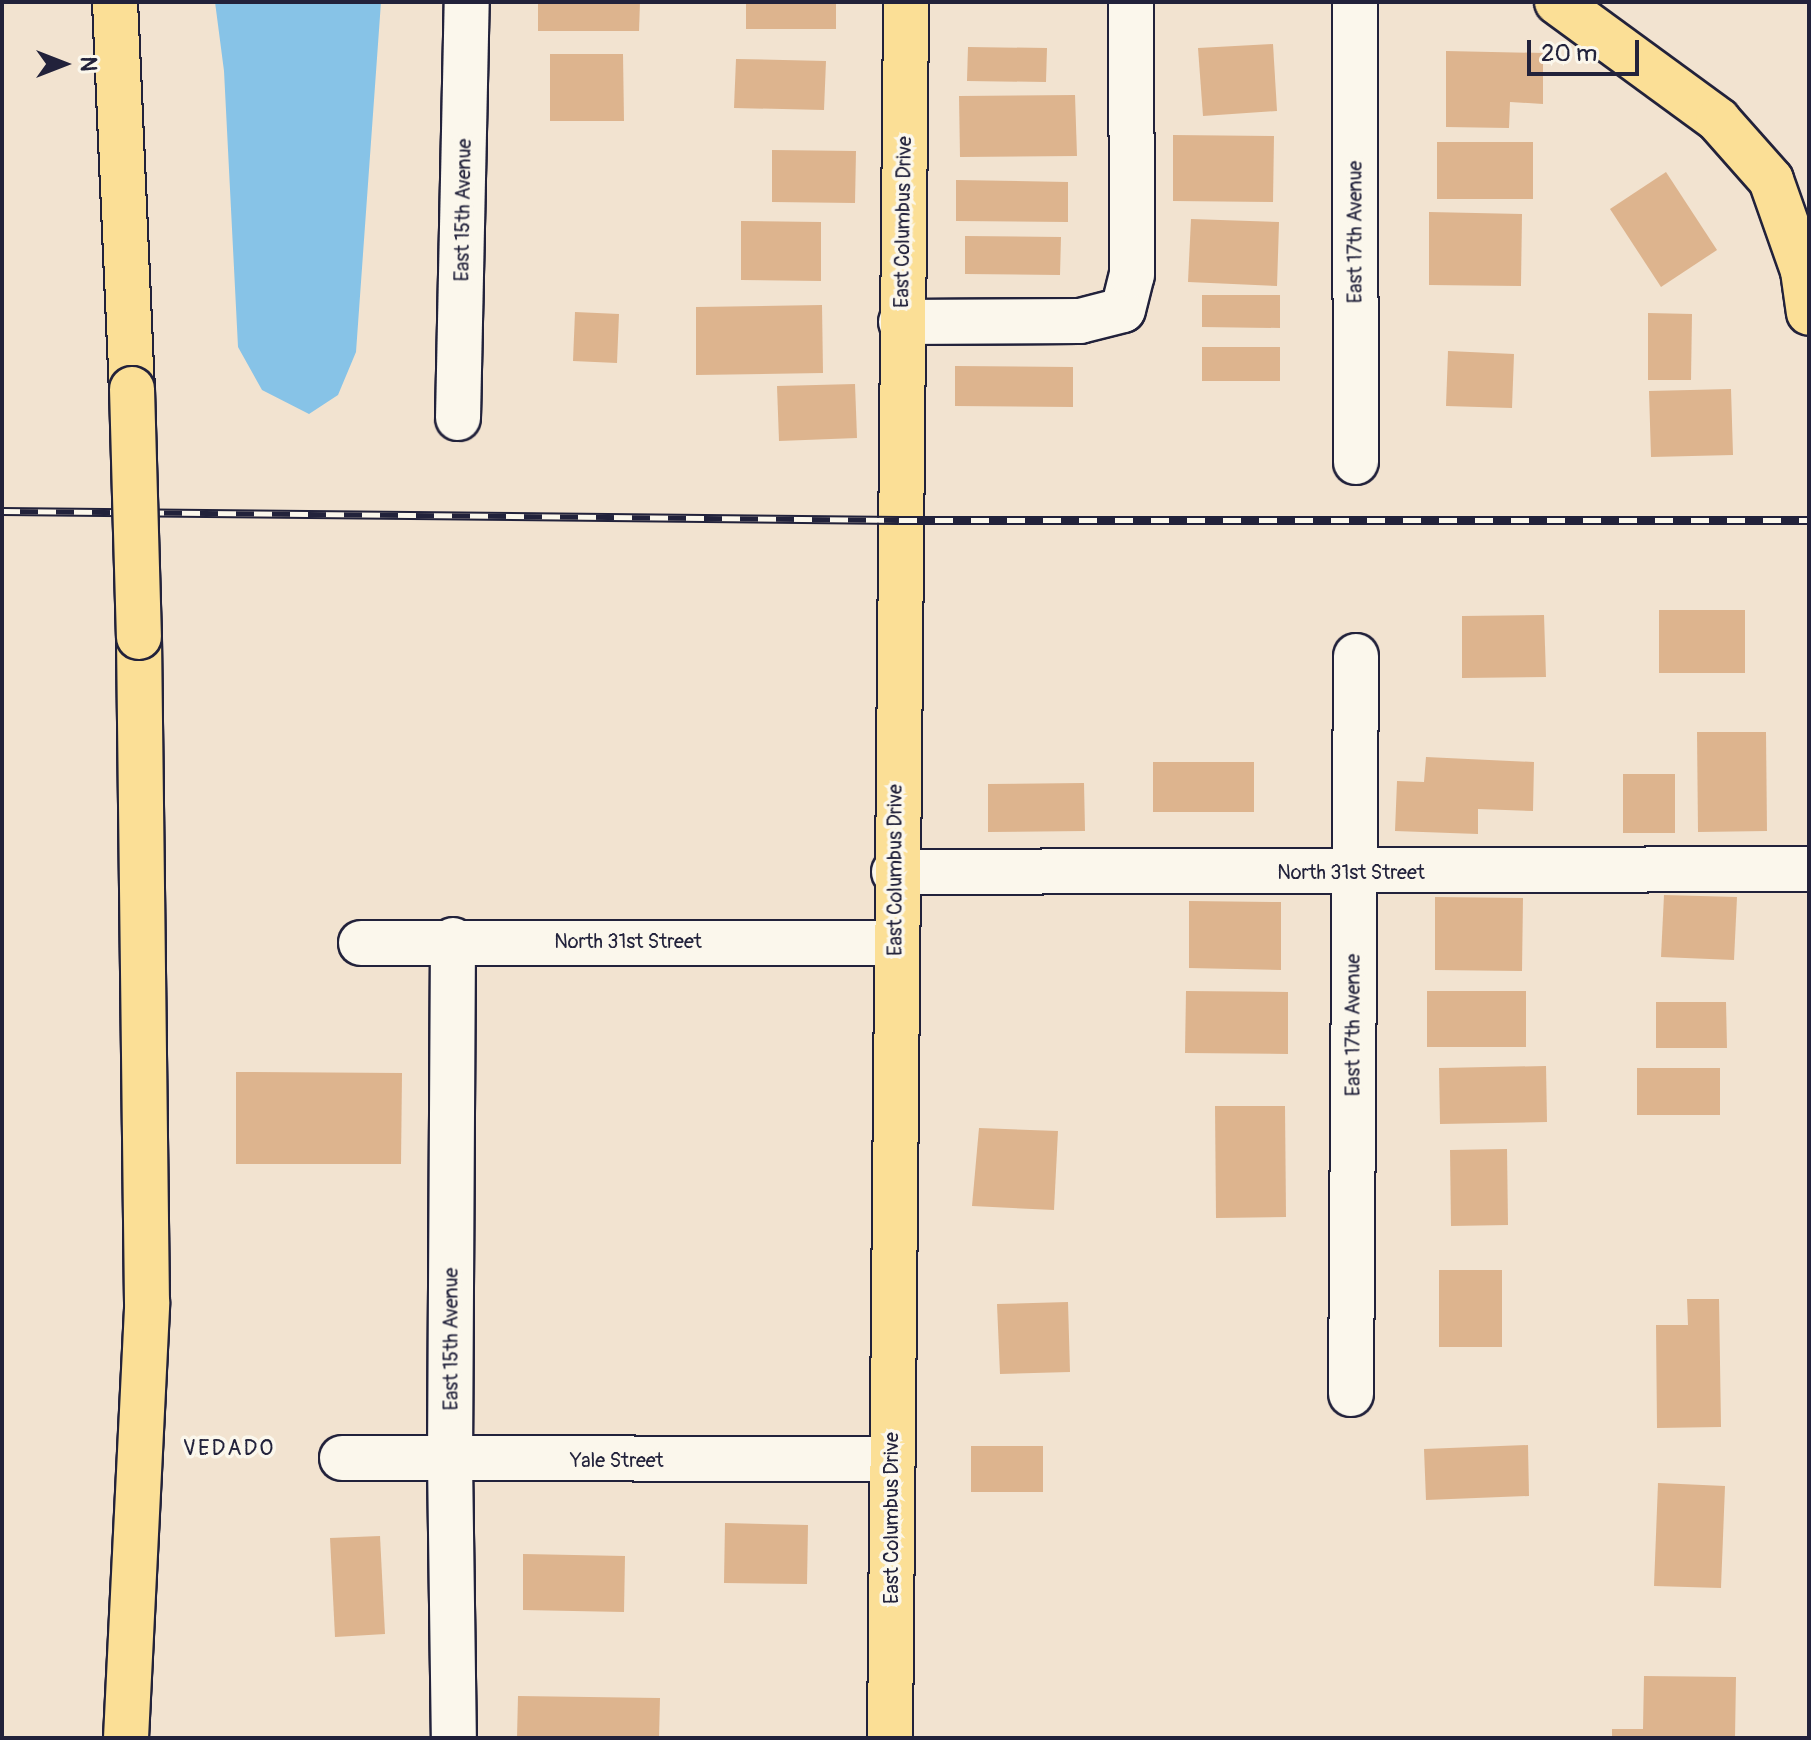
<!DOCTYPE html>
<style>
body{margin:0}
#map{position:relative;width:1811px;height:1740px;overflow:hidden;background:#f2e3d0;font-family:Pangolin,sans-serif}
div>[style]{position:absolute}
.water>*{inset:0;background:#87c3e7}
.building>*{inset:0;background:#ddb48e}
.roads{filter:drop-shadow(2px 0 #22223b) drop-shadow(-2px 0 #22223b) drop-shadow(0 2px #22223b) drop-shadow(0 -2px #22223b)}
.minor>*{height:44px;margin:-22px;padding:0 22px;transform-origin:22px;border-radius:22px;background:#fbf7ec}
.major>*{height:44px;margin:-22px;padding:0 22px;transform-origin:22px;border-radius:22px;background:#fbdf96}
.highway>*{height:44px;margin:-22px;padding:0 22px;transform-origin:22px;border-radius:22px;background:#fbdf96}
.rail>*{height:9px;margin-top:-4.5px;transform-origin:0;background:repeating-linear-gradient(90deg,#fbf7ec 0 18px,#22223b 0 36px);box-sizing:border-box;border-block:2px solid #22223b}
.bridges{filter:drop-shadow(2px 0 #22223b) drop-shadow(-2px 0 #22223b) drop-shadow(0 2px #22223b) drop-shadow(0 -2px #22223b)}
.highway-bridge>*{height:44px;margin:-22px;padding:0 22px;transform-origin:22px;border-radius:22px;background:#fbdf96}
span{translate:-50% -50%;white-space:nowrap;text-align:center;line-height:1.15;-webkit-text-stroke:7px #fbf7ec;paint-order:stroke}
.street-label{font-size:20px;color:#22223b}
.neighbourhood-label{font-size:22px;color:#22223b;letter-spacing:2px}
.frame{position:absolute;inset:0;border:4px solid #22223b;pointer-events:none}
.north{position:absolute;left:24px;top:24px;width:80px;height:80px;-webkit-text-stroke:6px #fbf7ec;paint-order:stroke;rotate:90deg;font-size:22px;font-weight:700;line-height:32px;text-align:center;color:#22223b}
.north::after{content:'';display:block;margin:auto;width:28px;height:36px;background:#22223b;clip-path:polygon(50% 0,100% 100%,50% 72%,0 100%)}
.scale{position:absolute;left:1527px;top:40px;width:112px;height:36px;box-sizing:border-box;border:4px solid #22223b;border-top:0;padding-left:10px;font-size:24px;line-height:28px;white-space:nowrap;color:#22223b;-webkit-text-stroke:6px #fbf7ec;paint-order:stroke}
</style>
<div id="map">
<div class="water">
<i style="clip-path:polygon(215px 2px,381px 2px,356px 352px,338px 395px,309px 414px,262px 390px,238px 347px,224px 71px)"></i>
</div>
<div class="building">
<i style="clip-path:polygon(538px 2px,640px 2px,639px 31px,538px 31px)"></i>
<i style="clip-path:polygon(746px 2px,836px 2px,836px 29px,746px 29px)"></i>
<i style="clip-path:polygon(1273px 44px,1277px 111px,1203px 116px,1198px 48px)"></i>
<i style="clip-path:polygon(968px 47px,1047px 48px,1046px 82px,967px 81px)"></i>
<i style="clip-path:polygon(1446px 51px,1543px 53px,1543px 104px,1510px 102px,1509px 128px,1446px 127px)"></i>
<i style="clip-path:polygon(550px 54px,623px 54px,624px 121px,550px 121px)"></i>
<i style="clip-path:polygon(736px 59px,826px 61px,824px 110px,734px 108px)"></i>
<i style="clip-path:polygon(1075px 95px,1077px 156px,960px 157px,959px 96px)"></i>
<i style="clip-path:polygon(1173px 135px,1274px 136px,1273px 202px,1173px 201px)"></i>
<i style="clip-path:polygon(1437px 142px,1533px 142px,1533px 199px,1437px 199px)"></i>
<i style="clip-path:polygon(772px 150px,856px 151px,855px 203px,772px 202px)"></i>
<i style="clip-path:polygon(1666px 172px,1717px 250px,1661px 287px,1610px 209px)"></i>
<i style="clip-path:polygon(956px 180px,1068px 182px,1068px 222px,956px 221px)"></i>
<i style="clip-path:polygon(1429px 212px,1522px 214px,1521px 286px,1429px 285px)"></i>
<i style="clip-path:polygon(1191px 219px,1279px 222px,1277px 286px,1188px 282px)"></i>
<i style="clip-path:polygon(741px 221px,821px 222px,821px 281px,741px 280px)"></i>
<i style="clip-path:polygon(965px 236px,1061px 237px,1060px 275px,965px 274px)"></i>
<i style="clip-path:polygon(1202px 295px,1280px 295px,1280px 328px,1202px 327px)"></i>
<i style="clip-path:polygon(822px 305px,823px 373px,696px 375px,696px 307px)"></i>
<i style="clip-path:polygon(575px 312px,619px 314px,617px 363px,573px 361px)"></i>
<i style="clip-path:polygon(1648px 313px,1692px 314px,1691px 380px,1648px 380px)"></i>
<i style="clip-path:polygon(1202px 347px,1280px 347px,1280px 381px,1202px 381px)"></i>
<i style="clip-path:polygon(1448px 351px,1514px 354px,1512px 408px,1446px 406px)"></i>
<i style="clip-path:polygon(955px 366px,1073px 367px,1073px 407px,955px 406px)"></i>
<i style="clip-path:polygon(855px 384px,857px 438px,779px 441px,777px 386px)"></i>
<i style="clip-path:polygon(1731px 389px,1733px 455px,1651px 457px,1649px 391px)"></i>
<i style="clip-path:polygon(1659px 610px,1745px 610px,1745px 673px,1659px 673px)"></i>
<i style="clip-path:polygon(1544px 615px,1546px 677px,1462px 678px,1462px 616px)"></i>
<i style="clip-path:polygon(1697px 732px,1766px 732px,1767px 831px,1698px 832px)"></i>
<i style="clip-path:polygon(1426px 757px,1534px 762px,1533px 811px,1478px 809px,1478px 834px,1395px 831px,1397px 781px,1424px 782px)"></i>
<i style="clip-path:polygon(1153px 762px,1254px 762px,1254px 812px,1153px 812px)"></i>
<i style="clip-path:polygon(1623px 774px,1675px 774px,1675px 833px,1623px 833px)"></i>
<i style="clip-path:polygon(1084px 783px,1085px 831px,988px 832px,988px 784px)"></i>
<i style="clip-path:polygon(1664px 895px,1737px 897px,1734px 960px,1661px 957px)"></i>
<i style="clip-path:polygon(1435px 897px,1523px 898px,1522px 971px,1435px 970px)"></i>
<i style="clip-path:polygon(1189px 901px,1281px 902px,1281px 970px,1189px 968px)"></i>
<i style="clip-path:polygon(1186px 991px,1288px 992px,1288px 1054px,1185px 1053px)"></i>
<i style="clip-path:polygon(1427px 991px,1526px 991px,1526px 1047px,1427px 1047px)"></i>
<i style="clip-path:polygon(1656px 1002px,1726px 1002px,1727px 1048px,1656px 1048px)"></i>
<i style="clip-path:polygon(1546px 1066px,1547px 1122px,1440px 1124px,1439px 1068px)"></i>
<i style="clip-path:polygon(1637px 1068px,1720px 1068px,1720px 1115px,1637px 1115px)"></i>
<i style="clip-path:polygon(236px 1072px,402px 1073px,401px 1164px,236px 1164px)"></i>
<i style="clip-path:polygon(1215px 1106px,1285px 1106px,1286px 1217px,1216px 1218px)"></i>
<i style="clip-path:polygon(979px 1128px,1058px 1131px,1054px 1210px,972px 1206px)"></i>
<i style="clip-path:polygon(1507px 1149px,1508px 1225px,1451px 1226px,1450px 1150px)"></i>
<i style="clip-path:polygon(1439px 1270px,1502px 1270px,1502px 1347px,1439px 1347px)"></i>
<i style="clip-path:polygon(1687px 1299px,1719px 1299px,1721px 1427px,1657px 1428px,1656px 1325px,1688px 1325px)"></i>
<i style="clip-path:polygon(1068px 1302px,1070px 1372px,1000px 1374px,997px 1304px)"></i>
<i style="clip-path:polygon(1528px 1445px,1529px 1496px,1426px 1500px,1424px 1449px)"></i>
<i style="clip-path:polygon(971px 1446px,1043px 1446px,1043px 1492px,971px 1492px)"></i>
<i style="clip-path:polygon(1658px 1483px,1725px 1486px,1721px 1588px,1654px 1586px)"></i>
<i style="clip-path:polygon(725px 1523px,808px 1525px,807px 1584px,724px 1583px)"></i>
<i style="clip-path:polygon(380px 1536px,385px 1634px,335px 1637px,330px 1538px)"></i>
<i style="clip-path:polygon(523px 1554px,625px 1556px,624px 1612px,523px 1610px)"></i>
<i style="clip-path:polygon(1644px 1676px,1736px 1677px,1735px 1738px,1612px 1738px,1612px 1729px,1643px 1729px)"></i>
<i style="clip-path:polygon(518px 1696px,660px 1698px,659px 1738px,517px 1738px)"></i>
</div>
<div class="roads">
<div class="minor">
<i style="left:1355px;top:2px;width:460px;rotate:89.9deg"></i>
<i style="left:901px;top:322px;width:179px;rotate:-0.3deg"></i>
<i style="left:1080px;top:321px;width:44px;rotate:-14.3deg"></i>
<i style="left:1123px;top:310px;width:36px;rotate:-76deg"></i>
<i style="left:1132px;top:275px;width:273px;rotate:-90.2deg"></i>
<i style="left:458px;top:418px;width:416px;rotate:-88.8deg"></i>
<i style="left:894px;top:872px;width:915px;rotate:-0.19deg"></i>
<i style="left:453px;top:940px;width:521px;rotate:90.33deg"></i>
<i style="left:450px;top:1461px;width:277px;rotate:89.2deg"></i>
<i style="left:361px;top:943px;width:533px"></i>
<i style="left:1351px;top:1394px;width:738px;rotate:-89.61deg"></i>
<i style="left:342px;top:1458px;width:550px;rotate:0.1deg"></i>
</div>
<div class="major">
<i style="left:1557px;top:2px;width:200px;rotate:36.2deg"></i>
<i style="left:1718px;top:120px;width:80px;rotate:48.5deg"></i>
<i style="left:1771px;top:180px;width:96px;rotate:70.6deg"></i>
<i style="left:1803px;top:271px;width:42px;rotate:81.9deg"></i>
<i style="left:890px;top:1738px;width:1736px;rotate:-89.47deg"></i>
</div>
<div class="highway">
<i style="left:115px;top:2px;width:387px;rotate:87.5deg"></i>
<i style="left:126px;top:1738px;width:436px;rotate:-87.2deg"></i>
<i style="left:147px;top:1303px;width:666px;rotate:-90.69deg"></i>
</div>
</div>
<div class="rail">
<i style="left:2px;top:511px;width:897px;rotate:0.57deg"></i>
<i style="left:899px;top:520px;width:910px"></i>
</div>
<div class="bridges">
<div class="highway-bridge">
<i style="left:132px;top:389px;width:248px;rotate:88.4deg"></i>
</div>
</div>
<div class="street-label">
<span style="left:463px;top:210px;rotate:-89deg">East 15th Avenue</span>
<span style="left:903px;top:222px;rotate:-89deg">East Columbus Drive</span>
<span style="left:1355px;top:232px;rotate:-90deg">East 17th Avenue</span>
<span style="left:895px;top:870px;rotate:-90deg">East Columbus Drive</span>
<span style="left:1351px;top:872px">North 31st Street</span>
<span style="left:628px;top:941px">North 31st Street</span>
<span style="left:1353px;top:1025px;rotate:-90deg">East 17th Avenue</span>
<span style="left:451px;top:1339px;rotate:-90deg">East 15th Avenue</span>
<span style="left:617px;top:1460px">Yale Street</span>
<span style="left:891px;top:1518px;rotate:-90deg">East Columbus Drive</span>
</div>
<div class="neighbourhood-label">
<span style="left:229px;top:1449px">VEDADO</span>
</div>
<div class="frame"></div>
<div class="north">N</div>
<div class="scale">20 m</div>
</div>
